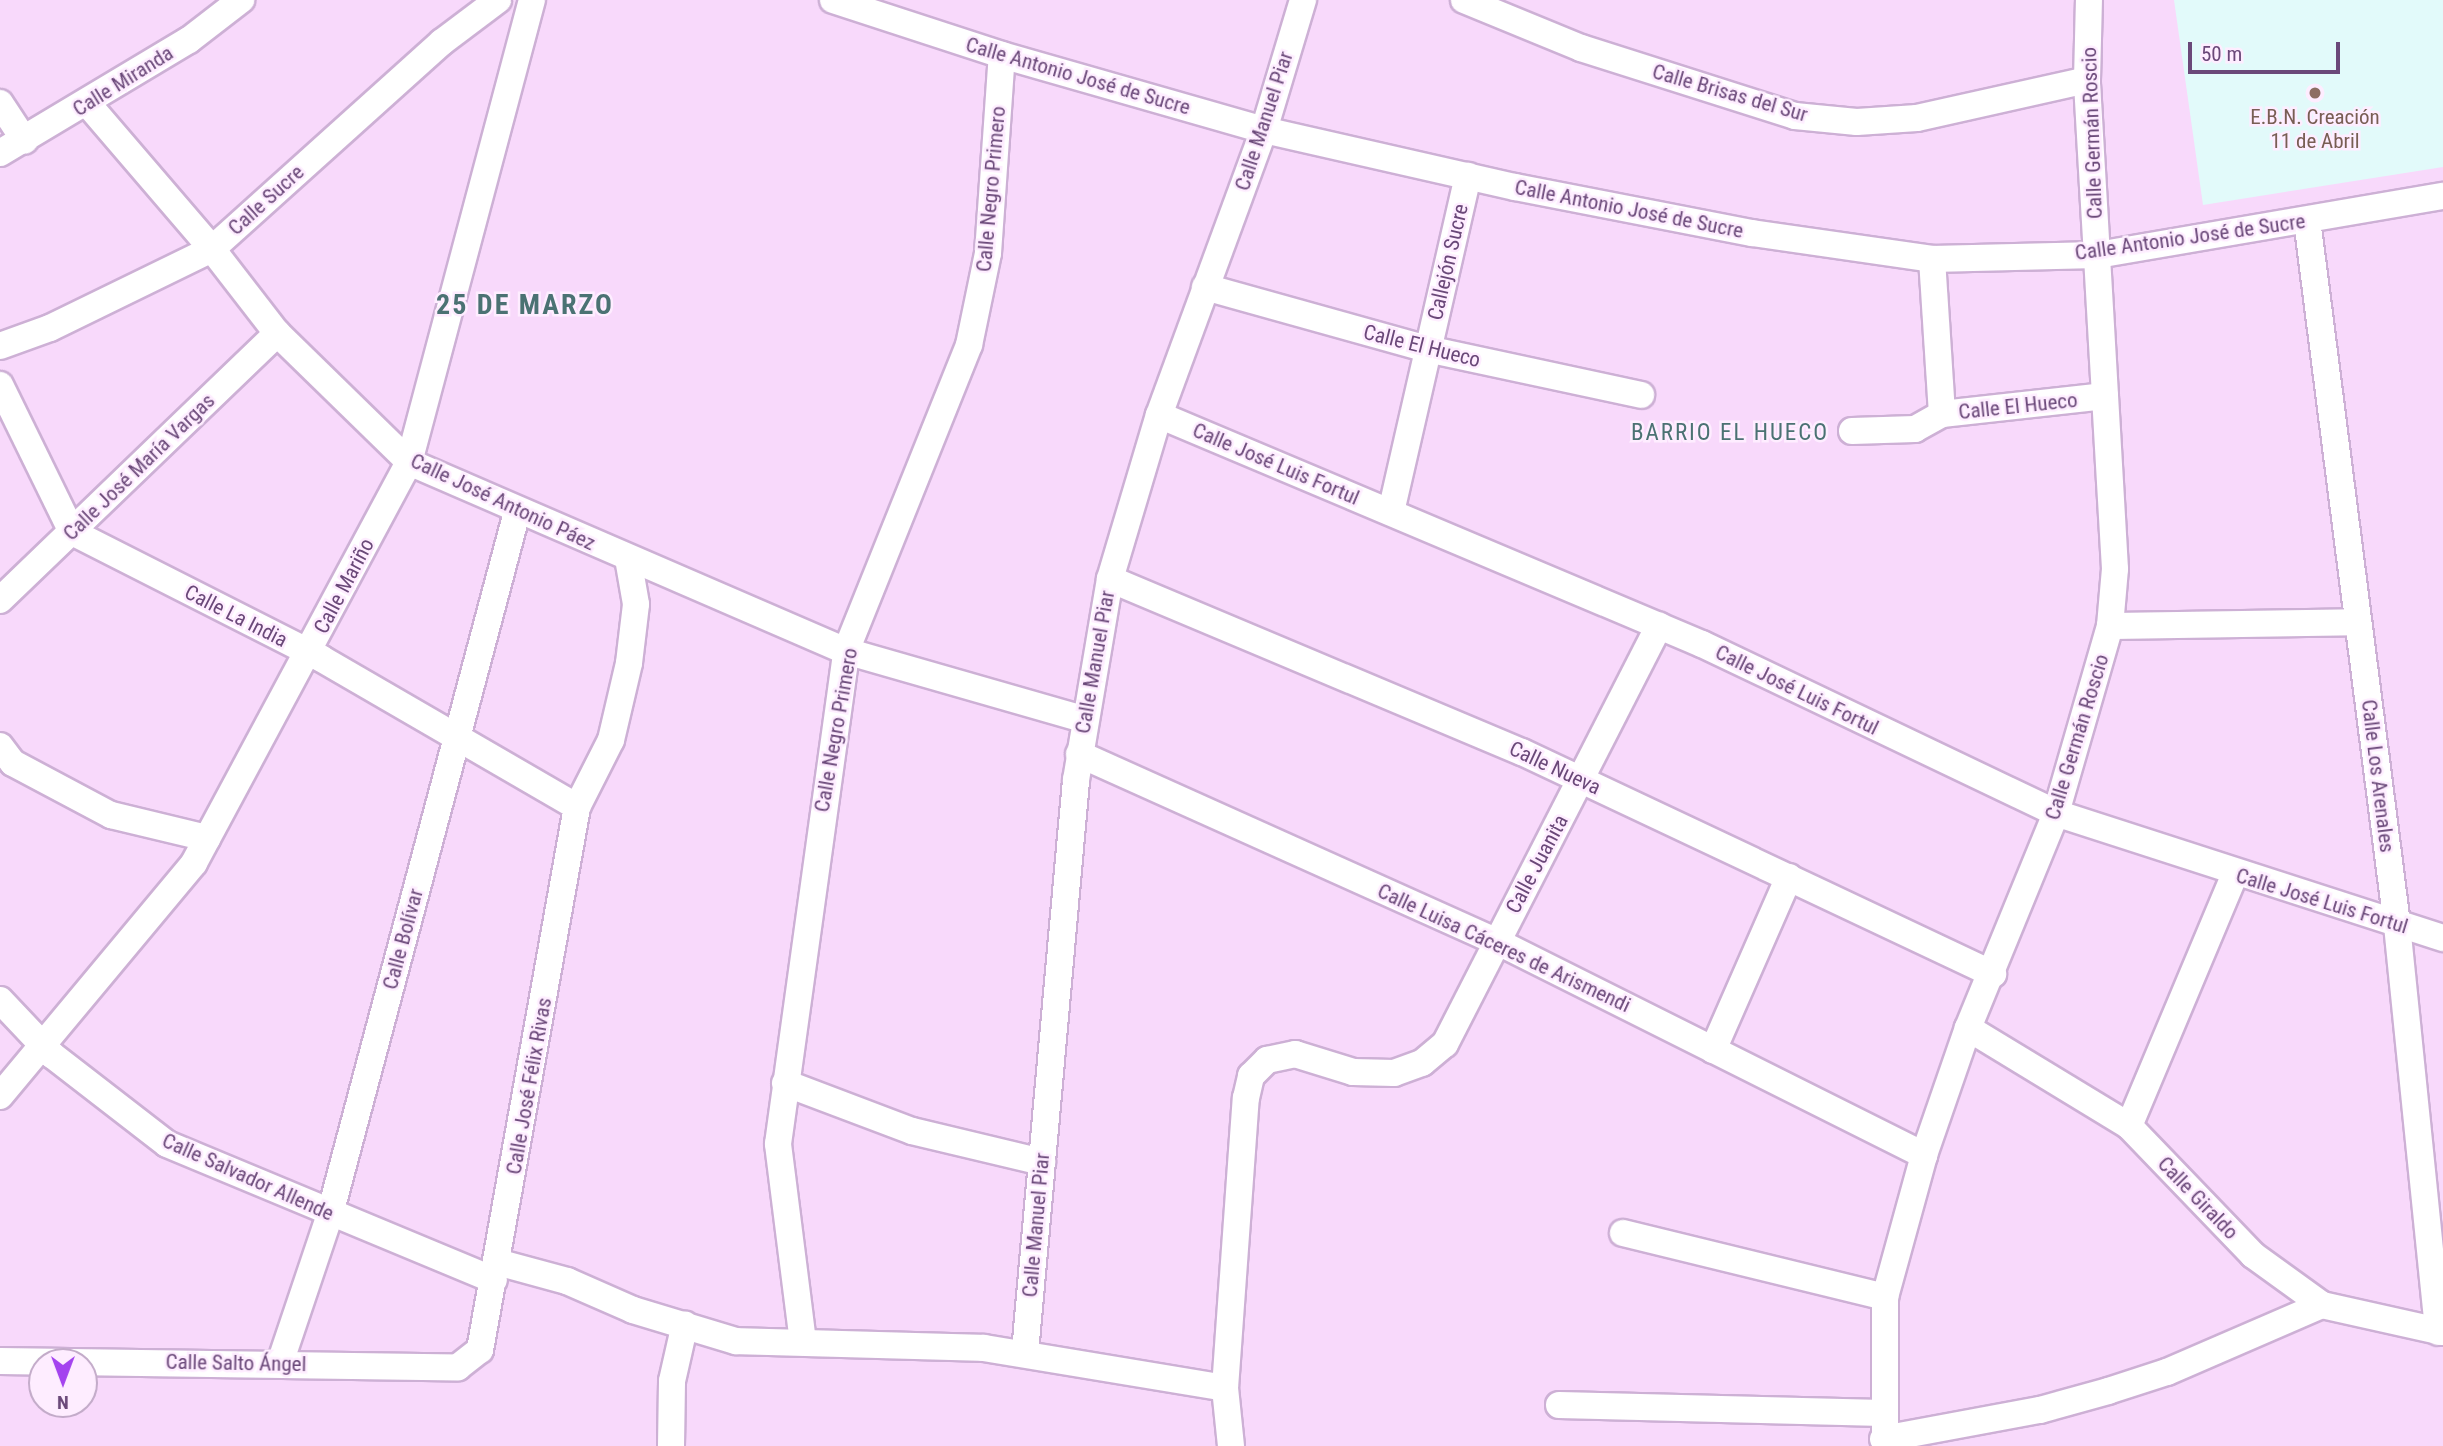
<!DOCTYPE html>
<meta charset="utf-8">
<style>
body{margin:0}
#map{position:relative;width:2443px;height:1446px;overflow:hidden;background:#fce5fe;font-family:"Roboto Condensed",sans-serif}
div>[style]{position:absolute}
.residential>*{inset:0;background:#f8d9fb}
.education>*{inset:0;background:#e2fafa}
.roads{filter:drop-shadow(2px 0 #cdb0d5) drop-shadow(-2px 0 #cdb0d5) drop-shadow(0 2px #cdb0d5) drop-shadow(0 -2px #cdb0d5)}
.minor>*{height:26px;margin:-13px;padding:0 13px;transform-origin:13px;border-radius:13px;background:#fff}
.dots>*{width:19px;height:19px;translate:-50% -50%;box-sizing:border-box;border:4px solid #feedff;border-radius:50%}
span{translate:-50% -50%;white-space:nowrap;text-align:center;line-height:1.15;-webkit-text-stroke:5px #feedff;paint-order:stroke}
.street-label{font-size:21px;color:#6a4879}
.education-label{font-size:21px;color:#785e54}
.neighbourhood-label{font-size:23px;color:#4b7273;letter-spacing:2px}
.district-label{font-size:28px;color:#4b7273;font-weight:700;letter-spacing:2px}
.north{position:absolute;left:28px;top:1348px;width:70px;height:70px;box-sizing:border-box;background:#feedff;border:2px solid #c3abc9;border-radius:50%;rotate:180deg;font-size:19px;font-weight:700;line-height:28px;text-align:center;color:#6a4879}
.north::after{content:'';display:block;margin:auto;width:24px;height:32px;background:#a443ef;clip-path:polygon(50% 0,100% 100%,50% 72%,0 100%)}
.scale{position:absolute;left:2188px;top:42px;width:152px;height:32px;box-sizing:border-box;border:4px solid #6a4879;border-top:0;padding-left:9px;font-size:21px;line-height:24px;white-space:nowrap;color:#6a4879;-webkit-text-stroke:5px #feedff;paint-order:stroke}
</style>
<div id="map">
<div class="residential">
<i style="clip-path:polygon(evenodd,0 0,2443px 0,2443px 1446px,0 1446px,0 0,42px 1362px,84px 1362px,84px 1404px,42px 1404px,42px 1362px)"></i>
</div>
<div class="education">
<i style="clip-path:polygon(2174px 0,2443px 0,2443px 167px,2203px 205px)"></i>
</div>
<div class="roads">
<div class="minor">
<i style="left:833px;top:0;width:178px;rotate:18deg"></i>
<i style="left:1002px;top:55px;width:273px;rotate:16deg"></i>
<i style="left:1264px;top:130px;width:257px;rotate:12.8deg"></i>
<i style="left:1515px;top:187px;width:241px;rotate:11deg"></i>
<i style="left:1752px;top:233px;width:182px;rotate:8.2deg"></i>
<i style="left:1932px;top:259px;width:165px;rotate:-1.4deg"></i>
<i style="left:2097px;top:255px;width:351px;rotate:-9.7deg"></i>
<i style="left:1464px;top:0;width:126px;rotate:22.3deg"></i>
<i style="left:1581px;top:48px;width:225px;rotate:17.6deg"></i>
<i style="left:1795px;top:116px;width:62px;rotate:5.5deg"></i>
<i style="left:1857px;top:122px;width:60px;rotate:-3.8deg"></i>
<i style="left:1917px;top:118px;width:174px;rotate:-12.6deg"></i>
<i style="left:0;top:103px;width:45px;rotate:56.7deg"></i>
<i style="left:87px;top:103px;width:192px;rotate:49.4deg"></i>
<i style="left:212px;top:249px;width:106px;rotate:52.3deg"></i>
<i style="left:277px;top:333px;width:185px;rotate:44.3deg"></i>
<i style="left:409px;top:462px;width:476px;rotate:23.4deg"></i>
<i style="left:846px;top:651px;width:247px;rotate:16deg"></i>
<i style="left:0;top:153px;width:220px;rotate:-30.9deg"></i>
<i style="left:189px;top:40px;width:66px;rotate:-37.6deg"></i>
<i style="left:2307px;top:220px;width:711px;rotate:82.72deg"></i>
<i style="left:2397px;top:925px;width:409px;rotate:84.2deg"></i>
<i style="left:1932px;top:259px;width:155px;rotate:86.3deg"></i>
<i style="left:1205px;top:287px;width:230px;rotate:15.6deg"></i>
<i style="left:1427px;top:349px;width:219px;rotate:12.1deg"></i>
<i style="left:0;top:346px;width:53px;rotate:-19.8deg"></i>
<i style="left:50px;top:328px;width:180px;rotate:-26deg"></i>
<i style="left:212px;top:249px;width:309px;rotate:-42deg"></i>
<i style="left:442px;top:42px;width:70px;rotate:-36.9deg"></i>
<i style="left:0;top:385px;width:164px;rotate:63.9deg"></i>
<i style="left:72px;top:532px;width:280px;rotate:26.9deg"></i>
<i style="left:322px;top:659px;width:295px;rotate:30.1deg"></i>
<i style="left:1159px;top:415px;width:589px;rotate:22.87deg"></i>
<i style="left:1702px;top:644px;width:392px;rotate:25.5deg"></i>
<i style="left:2056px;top:813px;width:407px;rotate:17.9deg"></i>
<i style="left:1852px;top:431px;width:63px;rotate:-1.8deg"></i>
<i style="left:1915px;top:429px;width:31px;rotate:-29deg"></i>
<i style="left:1942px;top:414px;width:164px;rotate:-6.3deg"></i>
<i style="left:1391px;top:512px;width:345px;rotate:-77.1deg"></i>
<i style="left:1110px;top:579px;width:447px;rotate:22.8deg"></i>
<i style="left:1522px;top:752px;width:521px;rotate:25.24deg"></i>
<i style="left:0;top:600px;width:385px;rotate:-43.9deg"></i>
<i style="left:2110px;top:626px;width:248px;rotate:-0.9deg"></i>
<i style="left:0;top:746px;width:21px;rotate:53deg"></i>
<i style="left:13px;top:763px;width:111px;rotate:28deg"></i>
<i style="left:111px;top:815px;width:99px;rotate:13.5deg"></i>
<i style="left:1079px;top:754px;width:457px;rotate:24.2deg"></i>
<i style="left:1496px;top:941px;width:479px;rotate:26.6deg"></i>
<i style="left:0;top:1000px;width:76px;rotate:46.6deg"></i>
<i style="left:52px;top:1055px;width:145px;rotate:37.7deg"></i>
<i style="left:167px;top:1144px;width:354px;rotate:22.6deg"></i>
<i style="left:1968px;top:1028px;width:188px;rotate:31.3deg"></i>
<i style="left:2129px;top:1126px;width:179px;rotate:46.1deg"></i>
<i style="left:2253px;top:1255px;width:85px;rotate:35.9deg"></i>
<i style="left:2322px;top:1305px;width:124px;rotate:12.6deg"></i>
<i style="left:1713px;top:1050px;width:189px;rotate:-66.3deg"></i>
<i style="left:785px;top:1083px;width:136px;rotate:20.7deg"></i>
<i style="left:912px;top:1131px;width:134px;rotate:13.4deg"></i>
<i style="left:0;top:1096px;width:303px;rotate:-50.2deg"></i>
<i style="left:194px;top:863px;width:455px;rotate:-61.8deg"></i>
<i style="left:409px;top:462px;width:478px;rotate:-75.1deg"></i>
<i style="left:2129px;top:1126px;width:273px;rotate:-67.2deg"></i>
<i style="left:1623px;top:1233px;width:270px;rotate:13.7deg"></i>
<i style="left:497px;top:1262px;width:73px;rotate:15.2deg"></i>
<i style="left:567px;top:1281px;width:72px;rotate:23.7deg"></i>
<i style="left:633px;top:1310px;width:108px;rotate:16.8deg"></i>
<i style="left:736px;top:1341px;width:248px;rotate:1.6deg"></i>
<i style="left:984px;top:1348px;width:244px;rotate:9.4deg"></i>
<i style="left:803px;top:1342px;width:200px;rotate:-97.2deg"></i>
<i style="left:778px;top:1144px;width:498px;rotate:-82.1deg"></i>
<i style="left:846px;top:651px;width:330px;rotate:-68.1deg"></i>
<i style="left:969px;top:345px;width:94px;rotate:-78.3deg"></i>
<i style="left:988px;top:253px;width:198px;rotate:-86deg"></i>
<i style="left:1025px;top:1352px;width:574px;rotate:-84.9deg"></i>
<i style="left:1076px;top:780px;width:204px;rotate:-80.4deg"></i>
<i style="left:1110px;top:579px;width:171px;rotate:-73.4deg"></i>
<i style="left:1159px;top:415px;width:304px;rotate:-69.8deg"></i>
<i style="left:1264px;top:130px;width:136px;rotate:-73.3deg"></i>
<i style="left:0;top:1361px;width:458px;rotate:0.8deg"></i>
<i style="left:458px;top:1367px;width:28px;rotate:-38deg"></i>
<i style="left:480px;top:1350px;width:552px;rotate:-79.87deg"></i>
<i style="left:577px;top:807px;width:75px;rotate:-63.1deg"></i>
<i style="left:611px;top:740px;width:79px;rotate:-76.8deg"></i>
<i style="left:629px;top:663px;width:59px;rotate:-83.2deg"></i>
<i style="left:636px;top:604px;width:47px;rotate:-99.9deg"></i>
<i style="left:280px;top:1363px;width:157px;rotate:-71.4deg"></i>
<i style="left:330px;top:1214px;width:726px;rotate:-75.08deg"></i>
<i style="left:1559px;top:1405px;width:324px;rotate:1.4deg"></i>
<i style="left:1883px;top:1439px;width:160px;rotate:-10.5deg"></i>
<i style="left:2040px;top:1410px;width:71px;rotate:-15.6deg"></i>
<i style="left:2108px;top:1391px;width:62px;rotate:-17.9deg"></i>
<i style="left:2167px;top:1372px;width:169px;rotate:-23.4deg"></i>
<i style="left:671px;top:1446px;width:65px;rotate:-89.1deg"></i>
<i style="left:672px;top:1381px;width:58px;rotate:-77.2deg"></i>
<i style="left:1231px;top:1446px;width:58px;rotate:-95.9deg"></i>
<i style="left:1225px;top:1388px;width:291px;rotate:-85.9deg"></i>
<i style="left:1246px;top:1098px;width:23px;rotate:-77deg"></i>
<i style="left:1251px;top:1076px;width:23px;rotate:-45deg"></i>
<i style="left:1267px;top:1060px;width:29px;rotate:-12deg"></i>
<i style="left:1295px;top:1054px;width:61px;rotate:17.2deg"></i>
<i style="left:1353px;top:1072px;width:41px;rotate:1.4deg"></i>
<i style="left:1394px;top:1073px;width:30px;rotate:-20deg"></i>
<i style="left:1422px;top:1063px;width:30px;rotate:-40deg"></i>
<i style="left:1445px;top:1044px;width:470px;rotate:-62.9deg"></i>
<i style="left:1885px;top:1446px;width:149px;rotate:-90deg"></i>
<i style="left:1885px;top:1297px;width:147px;rotate:-74.6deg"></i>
<i style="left:1924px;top:1155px;width:134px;rotate:-70.9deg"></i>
<i style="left:1968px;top:1028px;width:232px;rotate:-67.7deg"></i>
<i style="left:2056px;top:813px;width:195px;rotate:-73.9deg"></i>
<i style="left:2110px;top:626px;width:57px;rotate:-85deg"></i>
<i style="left:2115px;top:569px;width:490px;rotate:-93.3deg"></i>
<i style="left:2087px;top:80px;width:80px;rotate:-88.6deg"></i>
</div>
</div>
<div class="dots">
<i style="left:2315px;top:93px;background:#8d6e63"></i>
</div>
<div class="street-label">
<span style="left:1078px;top:76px;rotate:16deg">Calle Antonio José de Sucre</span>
<span style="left:123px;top:81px;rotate:-32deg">Calle Miranda</span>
<span style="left:1730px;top:93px;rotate:16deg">Calle Brisas del Sur</span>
<span style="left:1264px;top:121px;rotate:-72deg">Calle Manuel Piar</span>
<span style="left:2092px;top:133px;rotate:-92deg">Calle Germán Roscio</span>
<span style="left:991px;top:189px;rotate:-85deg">Calle Negro Primero</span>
<span style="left:266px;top:200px;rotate:-42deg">Calle Sucre</span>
<span style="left:1629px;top:209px;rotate:11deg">Calle Antonio José de Sucre</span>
<span style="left:2190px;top:237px;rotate:-8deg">Calle Antonio José de Sucre</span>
<span style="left:1448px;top:262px;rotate:-77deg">Callejón Sucre</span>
<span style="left:1422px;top:346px;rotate:14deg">Calle El Hueco</span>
<span style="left:2018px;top:406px;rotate:-6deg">Calle El Hueco</span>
<span style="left:1276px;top:464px;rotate:23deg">Calle José Luis Fortul</span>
<span style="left:139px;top:467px;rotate:-44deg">Calle José María Vargas</span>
<span style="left:503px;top:502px;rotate:25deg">Calle José Antonio Páez</span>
<span style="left:344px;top:586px;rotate:-62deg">Calle Mariño</span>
<span style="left:236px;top:616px;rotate:27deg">Calle La India</span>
<span style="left:1095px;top:662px;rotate:-80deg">Calle Manuel Piar</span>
<span style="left:1797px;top:690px;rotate:26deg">Calle José Luis Fortul</span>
<span style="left:836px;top:730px;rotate:-80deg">Calle Negro Primero</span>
<span style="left:2077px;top:737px;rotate:-73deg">Calle Germán Roscio</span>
<span style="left:1555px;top:768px;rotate:25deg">Calle Nueva</span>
<span style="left:2378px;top:776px;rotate:83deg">Calle Los Arenales</span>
<span style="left:1537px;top:864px;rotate:-62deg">Calle Juanita</span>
<span style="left:2322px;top:901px;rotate:17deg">Calle José Luis Fortul</span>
<span style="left:403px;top:939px;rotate:-75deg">Calle Bolívar</span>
<span style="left:1504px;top:948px;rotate:25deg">Calle Luisa Cáceres de Arismendi</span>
<span style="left:529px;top:1086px;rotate:-80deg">Calle José Félix Rivas</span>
<span style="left:248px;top:1177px;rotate:24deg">Calle Salvador Allende</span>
<span style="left:2198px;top:1198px;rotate:46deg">Calle Giraldo</span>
<span style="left:1036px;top:1225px;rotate:-85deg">Calle Manuel Piar</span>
<span style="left:236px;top:1363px;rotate:1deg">Calle Salto Ángel</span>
</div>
<div class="education-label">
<span style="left:2315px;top:129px">E.B.N. Creación<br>11 de Abril</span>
</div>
<div class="neighbourhood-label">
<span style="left:1730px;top:433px">BARRIO EL HUECO</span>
</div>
<div class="district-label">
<span style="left:525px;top:305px">25 DE MARZO</span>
</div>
<div class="north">N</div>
<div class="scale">50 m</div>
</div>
